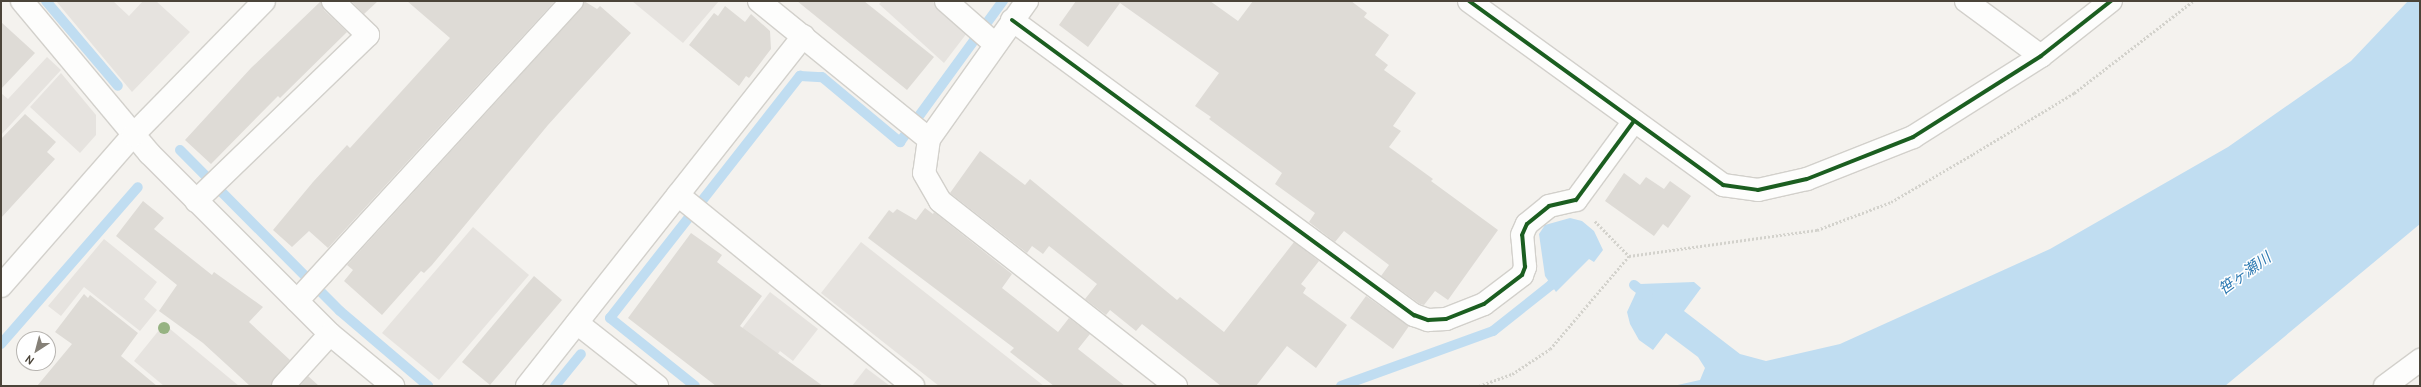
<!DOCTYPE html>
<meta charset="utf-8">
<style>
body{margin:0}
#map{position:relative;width:2421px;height:387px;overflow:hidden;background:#f4f2ee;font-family:Cabin,"Noto Sans JP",sans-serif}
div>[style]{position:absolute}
.parking>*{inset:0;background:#e6e3df}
.water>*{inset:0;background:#c0ddf1}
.stream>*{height:10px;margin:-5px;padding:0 5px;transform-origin:5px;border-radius:5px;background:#c0ddf1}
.building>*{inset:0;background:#dedbd6}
.path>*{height:2.5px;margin-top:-1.25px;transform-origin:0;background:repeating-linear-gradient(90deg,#d3d2cc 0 2px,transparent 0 4px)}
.roads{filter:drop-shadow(1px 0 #d2d0cb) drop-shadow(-1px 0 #d2d0cb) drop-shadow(0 1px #d2d0cb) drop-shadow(0 -1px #d2d0cb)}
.minor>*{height:22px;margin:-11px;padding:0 11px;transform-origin:11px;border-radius:11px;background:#fdfdfc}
.cycleway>*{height:4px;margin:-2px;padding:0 2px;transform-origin:2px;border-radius:2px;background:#1b5e20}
.trees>*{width:12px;height:12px;margin:-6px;border-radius:50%;background:#96b382}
span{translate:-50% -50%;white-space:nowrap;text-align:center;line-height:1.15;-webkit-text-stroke:3px #fff;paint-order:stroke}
.water-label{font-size:15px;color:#2e7ab2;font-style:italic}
.frame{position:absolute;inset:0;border:2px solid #4b4439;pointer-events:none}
.north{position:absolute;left:16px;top:331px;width:40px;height:40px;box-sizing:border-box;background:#fff;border:1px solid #b7b4b0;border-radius:50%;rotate:216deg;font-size:11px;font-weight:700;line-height:16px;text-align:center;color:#4b4439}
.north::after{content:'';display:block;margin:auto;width:14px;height:18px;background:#868178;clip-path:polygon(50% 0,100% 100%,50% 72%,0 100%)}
</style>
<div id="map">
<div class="parking">
<i style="clip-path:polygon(56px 1px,113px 1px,129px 16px,143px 1px,156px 1px,190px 32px,132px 92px)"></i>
<i style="clip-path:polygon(632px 1px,719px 1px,683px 43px)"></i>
<i style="clip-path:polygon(882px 1px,932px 1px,967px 33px,944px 63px,879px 4px)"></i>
<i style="clip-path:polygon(47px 57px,61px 70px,1px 135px,1px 93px,8px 99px)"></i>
<i style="clip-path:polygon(61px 73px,96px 115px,96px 135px,80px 153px,30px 107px)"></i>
<i style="clip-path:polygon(473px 227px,529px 275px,439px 380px,382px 333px)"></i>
<i style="clip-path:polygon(104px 239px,157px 282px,144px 299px,157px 310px,140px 331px,84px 287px,61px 316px,48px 306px)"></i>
<i style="clip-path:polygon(861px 242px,1044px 386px,939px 386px,821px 293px)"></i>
<i style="clip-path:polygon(770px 292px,818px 329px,793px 361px,780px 351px,772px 362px,737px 335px)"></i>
<i style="clip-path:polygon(164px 324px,239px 386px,164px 386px,134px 361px)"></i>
<i style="clip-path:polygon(866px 368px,890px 386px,852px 386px)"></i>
</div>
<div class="water">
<i style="clip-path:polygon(2408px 1px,2420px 1px,2420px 224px,2225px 386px,1673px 386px,1700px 380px,1705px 368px,1698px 357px,1666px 333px,1653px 350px,1639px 340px,1630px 324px,1627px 312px,1640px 284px,1694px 282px,1701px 288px,1684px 311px,1740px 354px,1766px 361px,1840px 344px,2050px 249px,2228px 147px,2351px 61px)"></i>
<i style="clip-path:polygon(1570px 218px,1582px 221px,1594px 231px,1603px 250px,1594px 262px,1589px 259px,1556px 292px,1545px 276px,1539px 234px,1545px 225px)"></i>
</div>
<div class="stream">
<i style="left:46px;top:1px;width:111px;rotate:49.7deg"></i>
<i style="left:180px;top:150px;width:227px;rotate:45.2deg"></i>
<i style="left:340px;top:311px;width:116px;rotate:40.4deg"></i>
<i style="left:1634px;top:285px;width:18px;rotate:38deg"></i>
<i style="left:1px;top:344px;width:208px;rotate:-48.9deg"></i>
<i style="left:555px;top:386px;width:41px;rotate:-50.9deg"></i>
<i style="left:695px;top:386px;width:109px;rotate:-141.3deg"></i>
<i style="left:610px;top:318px;width:308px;rotate:-51.9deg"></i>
<i style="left:800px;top:76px;width:22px;rotate:3deg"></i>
<i style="left:822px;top:77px;width:102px;rotate:39.8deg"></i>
<i style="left:900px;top:142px;width:175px;rotate:-53.9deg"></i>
<i style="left:1341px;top:386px;width:162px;rotate:-19.9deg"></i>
<i style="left:1493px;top:331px;width:74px;rotate:-38.4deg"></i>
<i style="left:1551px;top:285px;width:14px;rotate:-56deg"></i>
</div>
<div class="building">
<i style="clip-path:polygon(321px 1px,324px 10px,347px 32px,280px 98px,278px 96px,211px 164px,185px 140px,251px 68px)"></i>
<i style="clip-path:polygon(351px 1px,378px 1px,364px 14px)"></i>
<i style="clip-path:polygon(407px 1px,555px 1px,328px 248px,309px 231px,292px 247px,273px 230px,313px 182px,347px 145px,350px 148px,450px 38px)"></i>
<i style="clip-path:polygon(584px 1px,597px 9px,600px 6px,631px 33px,548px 125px,432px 265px,424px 273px,421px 271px,382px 315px,344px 281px,353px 270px,347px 265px,581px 9px)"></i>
<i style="clip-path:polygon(797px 1px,864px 1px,934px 57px,907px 90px)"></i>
<i style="clip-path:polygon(1076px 1px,1210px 1px,1238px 21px,1253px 1px,1351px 1px,1367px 13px,1364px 17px,1389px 35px,1375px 55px,1388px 65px,1384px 70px,1416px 93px,1393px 126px,1401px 131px,1389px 147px,1433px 179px,1431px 181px,1498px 230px,1448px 300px,1435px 291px,1424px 305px,1420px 304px,1381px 276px,1389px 265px,1344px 231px,1335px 242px,1309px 222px,1315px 213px,1275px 184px,1282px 173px,1209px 119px,1211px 117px,1195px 106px,1219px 73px,1120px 3px,1088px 47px,1059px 25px)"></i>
<i style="clip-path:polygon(725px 6px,745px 22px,751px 14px,770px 31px,771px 49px,749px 78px,746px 76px,739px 86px,689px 45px,714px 13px,718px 16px)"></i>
<i style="clip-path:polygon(1px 22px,35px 53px,1px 89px)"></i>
<i style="clip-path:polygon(25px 114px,56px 142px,47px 152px,55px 159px,1px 218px,1px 139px)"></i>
<i style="clip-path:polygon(980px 151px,1025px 185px,1030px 179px,1177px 300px,1180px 297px,1224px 332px,1294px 242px,1319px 261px,1301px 284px,1306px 288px,1303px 293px,1347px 325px,1316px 368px,1287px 346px,1256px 386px,1221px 386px,1142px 324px,1136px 331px,1110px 310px,1106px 315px,1085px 299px,1097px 284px,1049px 246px,1043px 254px,1032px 246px,1027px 253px,950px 193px)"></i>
<i style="clip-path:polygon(1624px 173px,1640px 185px,1646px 177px,1664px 189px,1670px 181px,1691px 196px,1668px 228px,1663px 224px,1654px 236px,1605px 201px)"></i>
<i style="clip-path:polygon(143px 201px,164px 218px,154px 229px,212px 275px,214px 272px,263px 307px,249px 322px,290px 360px,274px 378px,271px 386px,250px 386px,203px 343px,159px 311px,177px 285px,116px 236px)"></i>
<i style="clip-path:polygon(925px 208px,933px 214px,934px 212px,1012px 274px,1002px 288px,1058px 332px,1069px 318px,1090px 334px,1078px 349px,1125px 386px,1054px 386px,1010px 352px,1014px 348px,868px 238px,889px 210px,893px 213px,897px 209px,916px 220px)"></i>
<i style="clip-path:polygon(691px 233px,722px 255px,717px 262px,762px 296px,740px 326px,823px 386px,716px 386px,628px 318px)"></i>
<i style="clip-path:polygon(534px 276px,562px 300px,490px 385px,462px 362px)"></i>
<i style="clip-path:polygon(84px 294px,88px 298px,90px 295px,138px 333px,121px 356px,157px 386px,37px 386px,72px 344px,55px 332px)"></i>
<i style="clip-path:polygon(1366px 296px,1409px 326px,1393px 349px,1350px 318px)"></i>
<i style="clip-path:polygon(308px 376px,319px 386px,300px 386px)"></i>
</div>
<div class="path">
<i style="left:1595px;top:221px;width:49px;rotate:45.8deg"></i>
<i style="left:1629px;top:256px;width:190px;rotate:-7.9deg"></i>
<i style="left:1817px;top:230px;width:79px;rotate:-20.7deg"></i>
<i style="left:1891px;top:202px;width:95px;rotate:-30.3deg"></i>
<i style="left:1973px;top:154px;width:118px;rotate:-31.1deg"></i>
<i style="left:2074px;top:93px;width:150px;rotate:-37.7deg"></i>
<i style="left:1479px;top:386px;width:35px;rotate:-20deg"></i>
<i style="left:1512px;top:374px;width:45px;rotate:-33.3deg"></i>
<i style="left:1550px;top:349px;width:122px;rotate:-49.7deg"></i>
</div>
<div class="roads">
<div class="minor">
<i style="left:22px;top:1px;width:198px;rotate:50.1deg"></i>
<i style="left:149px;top:153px;width:256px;rotate:45deg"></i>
<i style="left:330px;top:334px;width:82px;rotate:39.5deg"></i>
<i style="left:759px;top:1px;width:219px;rotate:39.1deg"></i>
<i style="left:946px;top:1px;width:65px;rotate:41.3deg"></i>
<i style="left:1027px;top:1px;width:169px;rotate:125.4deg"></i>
<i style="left:929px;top:139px;width:34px;rotate:98deg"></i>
<i style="left:924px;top:173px;width:32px;rotate:60deg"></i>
<i style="left:940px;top:201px;width:300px;rotate:38.1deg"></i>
<i style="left:1469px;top:1px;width:314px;rotate:35.9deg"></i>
<i style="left:1723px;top:185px;width:35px;rotate:8deg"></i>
<i style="left:1758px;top:190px;width:50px;rotate:-12.7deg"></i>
<i style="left:1807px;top:179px;width:114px;rotate:-21.6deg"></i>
<i style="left:1913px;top:137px;width:151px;rotate:-32.3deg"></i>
<i style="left:2041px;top:56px;width:89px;rotate:-38.2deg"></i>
<i style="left:1966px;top:1px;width:93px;rotate:36.3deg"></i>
<i style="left:1012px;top:20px;width:499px;rotate:36.3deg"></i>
<i style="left:1414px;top:315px;width:15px;rotate:20deg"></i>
<i style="left:1428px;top:320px;width:18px;rotate:-3deg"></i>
<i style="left:1446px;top:319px;width:41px;rotate:-21.5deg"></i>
<i style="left:1484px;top:304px;width:48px;rotate:-37.3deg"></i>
<i style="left:1522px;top:275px;width:9px;rotate:-69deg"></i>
<i style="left:1525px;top:267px;width:32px;rotate:-95deg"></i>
<i style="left:1522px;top:235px;width:12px;rotate:-66deg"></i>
<i style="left:1527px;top:224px;width:28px;rotate:-39deg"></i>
<i style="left:1549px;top:206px;width:28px;rotate:-13deg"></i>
<i style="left:1576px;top:200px;width:98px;rotate:-53.7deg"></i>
<i style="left:678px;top:195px;width:303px;rotate:39.1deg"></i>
<i style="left:196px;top:201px;width:239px;rotate:-44deg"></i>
<i style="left:368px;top:35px;width:49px;rotate:-135.8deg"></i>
<i style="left:1px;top:286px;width:201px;rotate:-48.8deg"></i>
<i style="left:133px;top:135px;width:187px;rotate:-45.6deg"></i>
<i style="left:297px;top:301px;width:407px;rotate:-47.5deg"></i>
<i style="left:577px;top:323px;width:102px;rotate:38.2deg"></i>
<i style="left:283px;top:386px;width:70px;rotate:-47.9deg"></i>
<i style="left:527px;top:386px;width:446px;rotate:-51.7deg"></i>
<i style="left:2385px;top:386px;width:44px;rotate:-36.6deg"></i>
</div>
</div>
<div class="cycleway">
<i style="left:1469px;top:1px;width:314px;rotate:35.9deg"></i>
<i style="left:1723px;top:185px;width:35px;rotate:8deg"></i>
<i style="left:1758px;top:190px;width:50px;rotate:-12.7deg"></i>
<i style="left:1807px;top:179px;width:114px;rotate:-21.6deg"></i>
<i style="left:1913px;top:137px;width:151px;rotate:-32.3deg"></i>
<i style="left:2041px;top:56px;width:89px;rotate:-38.2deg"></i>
<i style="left:1012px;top:20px;width:499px;rotate:36.3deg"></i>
<i style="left:1414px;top:315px;width:15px;rotate:20deg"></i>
<i style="left:1428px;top:320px;width:18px;rotate:-3deg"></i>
<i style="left:1446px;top:319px;width:41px;rotate:-21.5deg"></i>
<i style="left:1484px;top:304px;width:48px;rotate:-37.3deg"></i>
<i style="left:1522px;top:275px;width:9px;rotate:-69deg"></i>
<i style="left:1525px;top:267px;width:32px;rotate:-95deg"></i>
<i style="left:1522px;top:235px;width:12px;rotate:-66deg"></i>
<i style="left:1527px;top:224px;width:28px;rotate:-39deg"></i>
<i style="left:1549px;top:206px;width:28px;rotate:-13deg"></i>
<i style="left:1576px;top:200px;width:98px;rotate:-53.7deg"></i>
</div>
<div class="trees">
<i style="left:164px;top:328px"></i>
</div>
<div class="water-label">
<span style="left:2245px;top:274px;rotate:-36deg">笹ヶ瀬川</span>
</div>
<div class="frame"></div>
<div class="north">N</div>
</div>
